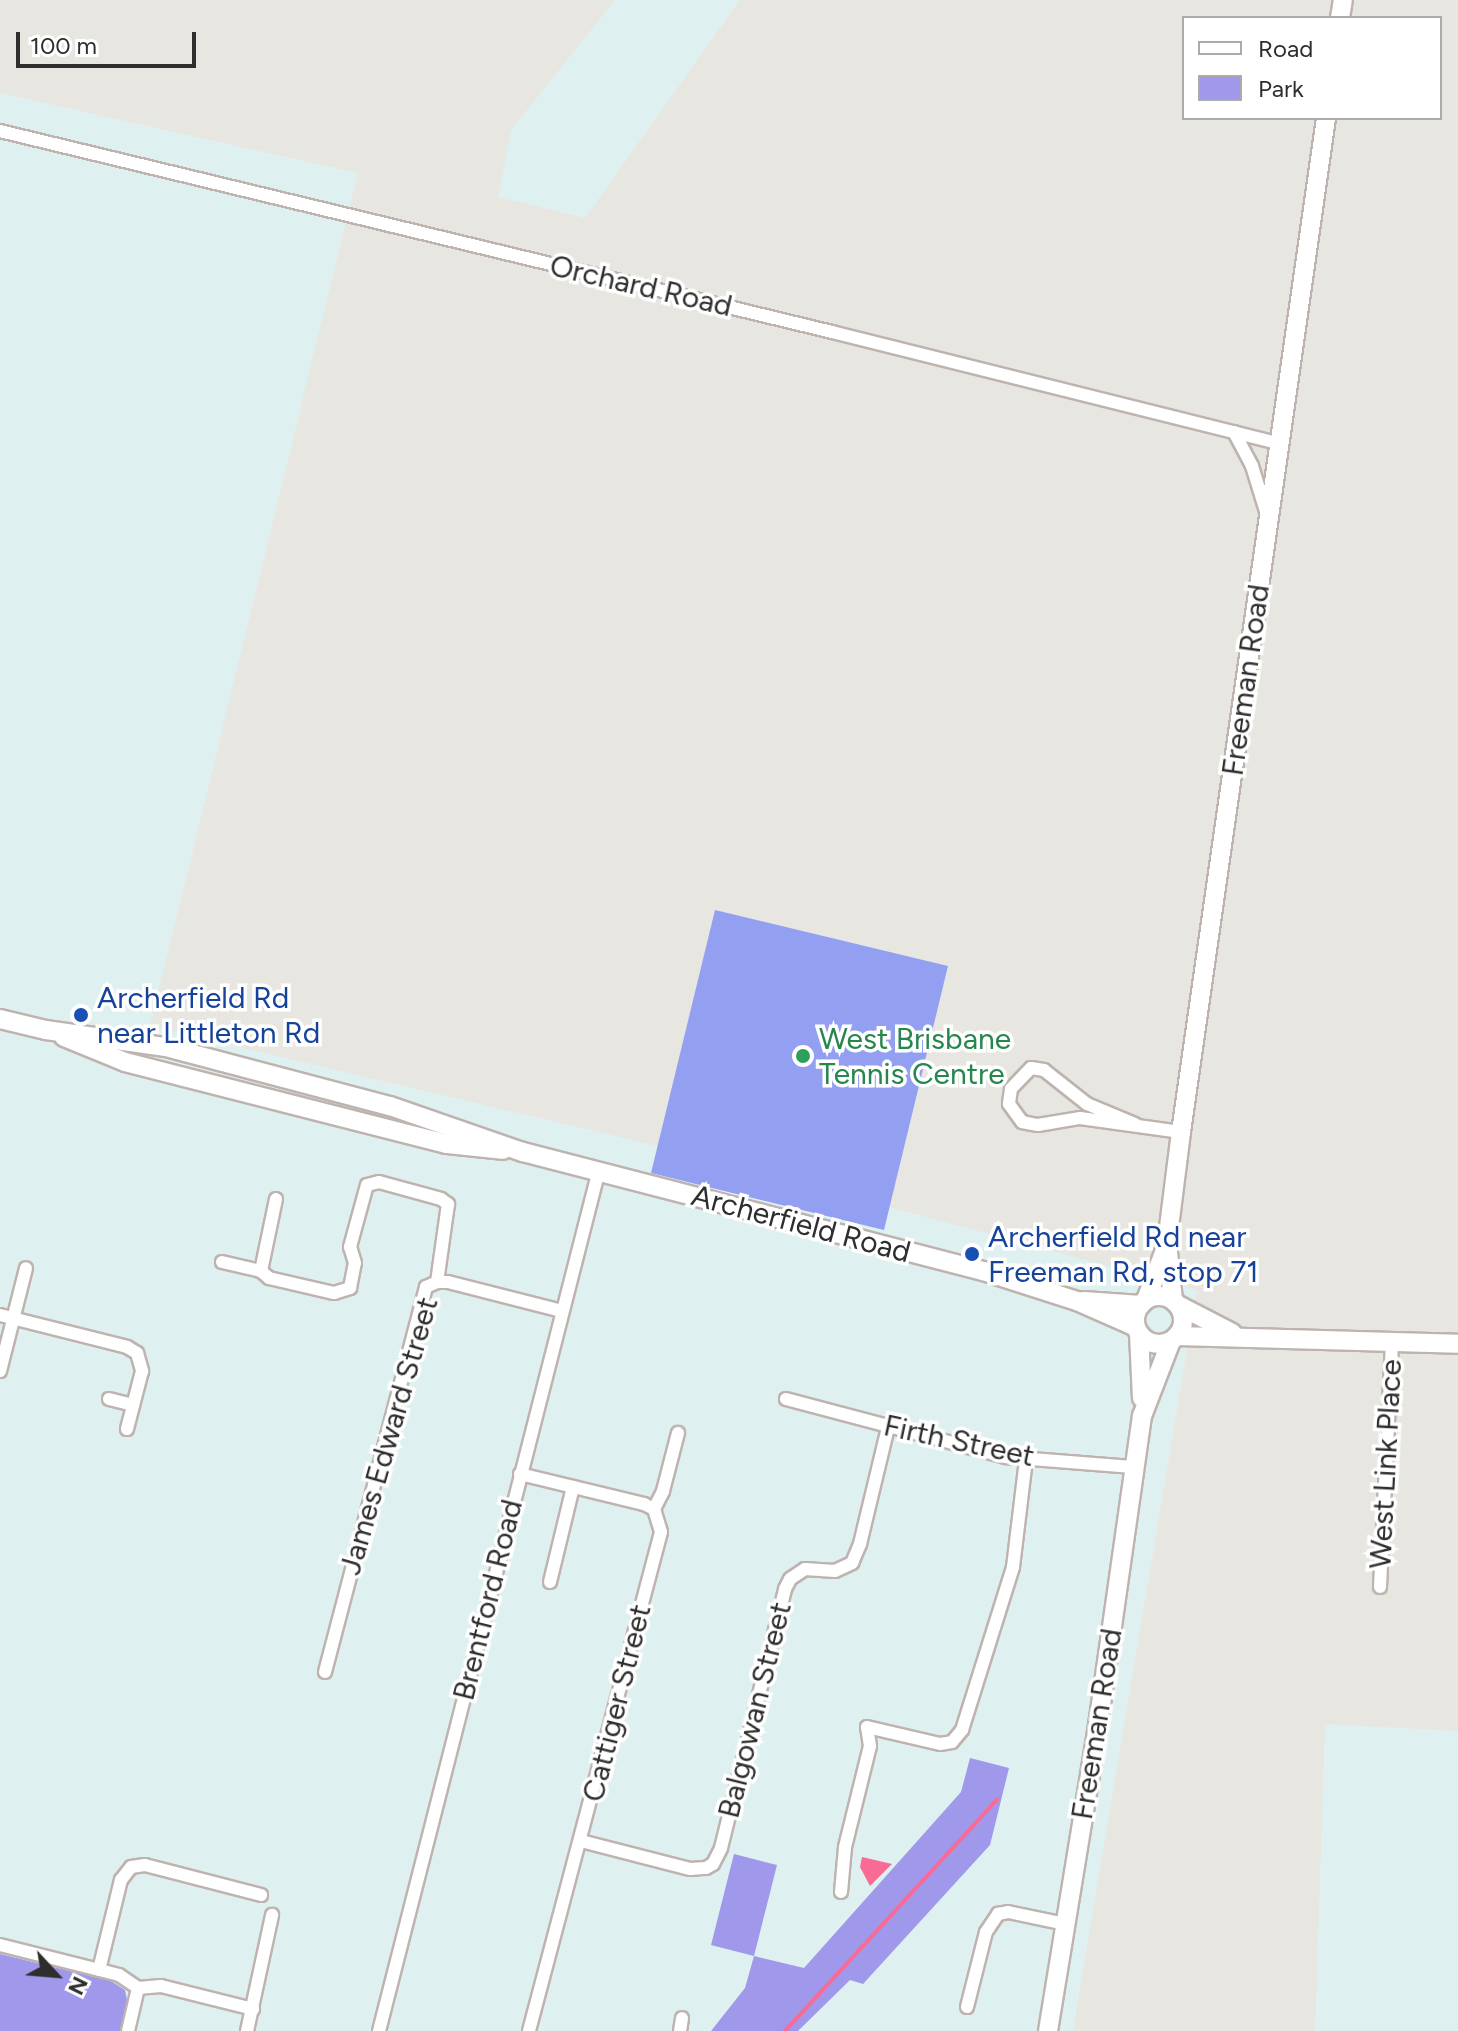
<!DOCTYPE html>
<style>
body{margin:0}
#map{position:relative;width:1458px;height:2031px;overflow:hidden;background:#dff0f0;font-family:Figtree,sans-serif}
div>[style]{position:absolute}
.industrial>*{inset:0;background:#e8e6e0}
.green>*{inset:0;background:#a098ea}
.pitch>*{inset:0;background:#93a0f2}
.water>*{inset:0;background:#f96b95}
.stream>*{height:4px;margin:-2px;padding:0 2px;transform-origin:2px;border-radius:2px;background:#f96b95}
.roads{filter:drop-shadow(2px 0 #beb3af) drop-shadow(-2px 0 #beb3af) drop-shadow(0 2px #beb3af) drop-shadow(0 -2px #beb3af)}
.street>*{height:12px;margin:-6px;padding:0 6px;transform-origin:6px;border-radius:6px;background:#fff}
.secondary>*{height:18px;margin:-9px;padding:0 9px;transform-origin:9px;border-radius:9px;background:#fff}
.secondary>.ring{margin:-9px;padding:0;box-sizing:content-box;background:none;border:18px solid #fff;border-radius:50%}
.dots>*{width:22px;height:22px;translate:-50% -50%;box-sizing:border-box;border:4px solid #fff;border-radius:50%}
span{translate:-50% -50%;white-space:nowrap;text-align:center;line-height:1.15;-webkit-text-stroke:7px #fff;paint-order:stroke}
.street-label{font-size:30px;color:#2e2e2e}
.transit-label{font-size:30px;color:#164399}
.left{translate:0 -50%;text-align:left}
.leisure-label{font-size:30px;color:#27864d}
.legend{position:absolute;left:1182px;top:16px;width:260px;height:104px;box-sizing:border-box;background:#fff;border:2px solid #ababab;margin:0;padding:10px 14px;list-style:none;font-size:24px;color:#2e2e2e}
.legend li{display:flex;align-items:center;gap:16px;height:40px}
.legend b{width:40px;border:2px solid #ababab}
.north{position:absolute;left:16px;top:1935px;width:80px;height:80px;-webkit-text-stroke:6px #fff;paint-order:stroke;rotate:116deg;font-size:22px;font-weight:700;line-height:32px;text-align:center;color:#2e2e2e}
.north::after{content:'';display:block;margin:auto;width:28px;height:36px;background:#2e2e2e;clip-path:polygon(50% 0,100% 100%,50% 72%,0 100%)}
.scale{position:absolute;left:16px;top:32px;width:180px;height:36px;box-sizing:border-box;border:4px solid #2e2e2e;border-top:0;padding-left:10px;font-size:24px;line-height:28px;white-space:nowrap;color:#2e2e2e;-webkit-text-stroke:6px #fff;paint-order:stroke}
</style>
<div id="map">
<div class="industrial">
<i style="clip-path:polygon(evenodd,0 0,615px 0,511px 130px,498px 197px,585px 218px,740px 0,1458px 0,1458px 1731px,1325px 1724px,1315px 2031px,1073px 2031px,1197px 1290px,889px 1207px,948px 966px,715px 910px,658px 1146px,150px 1026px,358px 173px,0 93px,0 0,1184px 18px,1440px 18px,1440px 118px,1184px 118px,1184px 18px)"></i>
</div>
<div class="green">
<i style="clip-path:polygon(970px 1758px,1009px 1768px,990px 1845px,863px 1984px,850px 1980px,798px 2031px,711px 2031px,745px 1988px,754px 1956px,711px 1945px,734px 1854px,777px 1865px,754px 1956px,804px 1968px,961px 1792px)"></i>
<i style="clip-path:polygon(0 1954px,111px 1981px,125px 1990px,128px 2005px,121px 2031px,0 2031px)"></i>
</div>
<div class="pitch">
<i style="clip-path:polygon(715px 910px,948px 966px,884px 1230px,651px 1173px)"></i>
</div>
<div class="water">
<i style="clip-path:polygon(862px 1857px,892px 1864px,870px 1886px,860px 1867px)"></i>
</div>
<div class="stream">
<i style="left:785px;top:2031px;width:314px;rotate:-47.5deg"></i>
</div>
<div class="roads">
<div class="street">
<i style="left:0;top:131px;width:856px;rotate:13.58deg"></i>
<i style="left:832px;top:332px;width:462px;rotate:14deg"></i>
<i style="left:1234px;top:432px;width:38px;rotate:62deg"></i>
<i style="left:1252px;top:466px;width:54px;rotate:72.9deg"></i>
<i style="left:1135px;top:1124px;width:52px;rotate:-157.4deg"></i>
<i style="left:1087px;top:1104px;width:55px;rotate:-141.7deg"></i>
<i style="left:1044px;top:1070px;width:13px;rotate:-171deg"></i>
<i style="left:1031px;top:1068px;width:29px;rotate:134deg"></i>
<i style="left:1011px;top:1089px;width:15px;rotate:98deg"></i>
<i style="left:1009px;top:1104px;width:22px;rotate:54deg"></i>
<i style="left:1022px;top:1122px;width:16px;rotate:11deg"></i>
<i style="left:1038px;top:1125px;width:43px;rotate:-9.5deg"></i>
<i style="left:1080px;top:1118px;width:102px;rotate:7.9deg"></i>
<i style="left:276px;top:1199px;width:74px;rotate:101.8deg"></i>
<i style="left:261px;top:1271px;width:11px;rotate:41deg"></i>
<i style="left:269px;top:1278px;width:67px;rotate:13deg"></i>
<i style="left:334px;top:1293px;width:17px;rotate:-17deg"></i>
<i style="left:350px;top:1288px;width:25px;rotate:-79deg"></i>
<i style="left:355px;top:1263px;width:17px;rotate:-107deg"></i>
<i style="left:350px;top:1247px;width:64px;rotate:-74.7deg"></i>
<i style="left:367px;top:1185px;width:12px;rotate:-14deg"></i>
<i style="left:379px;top:1182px;width:64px;rotate:15.3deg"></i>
<i style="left:441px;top:1199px;width:9px;rotate:36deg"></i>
<i style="left:448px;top:1204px;width:7px;rotate:98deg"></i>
<i style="left:447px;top:1211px;width:72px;rotate:98deg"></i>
<i style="left:222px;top:1262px;width:40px;rotate:13deg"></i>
<i style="left:0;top:1315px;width:131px;rotate:14.1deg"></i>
<i style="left:127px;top:1347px;width:12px;rotate:31deg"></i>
<i style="left:137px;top:1353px;width:19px;rotate:74deg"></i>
<i style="left:142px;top:1371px;width:60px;rotate:104.5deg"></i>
<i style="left:0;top:1371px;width:106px;rotate:-75.8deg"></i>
<i style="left:109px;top:1399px;width:25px;rotate:14deg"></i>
<i style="left:786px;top:1399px;width:228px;rotate:14.8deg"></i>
<i style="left:1006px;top:1457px;width:127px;rotate:4.5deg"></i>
<i style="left:520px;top:1474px;width:128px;rotate:13.6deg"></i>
<i style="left:644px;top:1504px;width:11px;rotate:27deg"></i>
<i style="left:654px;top:1509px;width:24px;rotate:73deg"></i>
<i style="left:661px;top:1532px;width:516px;rotate:104.82deg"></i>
<i style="left:654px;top:1509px;width:20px;rotate:-63deg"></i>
<i style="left:663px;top:1491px;width:60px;rotate:-75.5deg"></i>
<i style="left:550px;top:1582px;width:98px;rotate:-76.4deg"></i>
<i style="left:1380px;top:1587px;width:245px;rotate:-87.2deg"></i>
<i style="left:325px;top:1672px;width:398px;rotate:-75.3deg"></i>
<i style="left:426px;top:1287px;width:12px;rotate:-24deg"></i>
<i style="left:437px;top:1282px;width:11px"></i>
<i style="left:448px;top:1282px;width:118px;rotate:14.3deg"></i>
<i style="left:581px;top:1841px;width:113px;rotate:14.4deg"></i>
<i style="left:690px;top:1869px;width:16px;rotate:-4deg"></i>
<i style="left:706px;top:1868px;width:8px;rotate:-30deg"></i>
<i style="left:713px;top:1864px;width:18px;rotate:-63deg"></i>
<i style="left:721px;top:1848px;width:267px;rotate:-76.1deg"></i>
<i style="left:785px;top:1589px;width:11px;rotate:-63deg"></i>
<i style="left:790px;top:1579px;width:18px;rotate:-34deg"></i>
<i style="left:805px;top:1569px;width:30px;rotate:4deg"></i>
<i style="left:835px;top:1571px;width:19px;rotate:-25deg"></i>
<i style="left:852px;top:1563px;width:21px;rotate:-67deg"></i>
<i style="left:860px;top:1544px;width:120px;rotate:-76.5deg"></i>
<i style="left:841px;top:1892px;width:45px;rotate:-84.9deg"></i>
<i style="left:845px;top:1847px;width:104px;rotate:-76.1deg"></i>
<i style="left:870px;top:1746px;width:19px;rotate:-99deg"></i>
<i style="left:867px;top:1727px;width:75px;rotate:13.1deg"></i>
<i style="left:940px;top:1744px;width:12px;rotate:-9deg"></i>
<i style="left:952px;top:1742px;width:16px;rotate:-50deg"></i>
<i style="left:962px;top:1730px;width:171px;rotate:-72.6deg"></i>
<i style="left:1013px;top:1567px;width:109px;rotate:-83.1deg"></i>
<i style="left:0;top:1945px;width:123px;rotate:14.1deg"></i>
<i style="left:119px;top:1975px;width:23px;rotate:34deg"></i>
<i style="left:138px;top:1988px;width:23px;rotate:-5deg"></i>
<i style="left:161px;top:1986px;width:95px;rotate:14deg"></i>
<i style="left:99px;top:1970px;width:93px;rotate:-76.3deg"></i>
<i style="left:121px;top:1880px;width:16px;rotate:-52deg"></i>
<i style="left:131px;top:1867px;width:14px;rotate:-8deg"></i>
<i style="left:145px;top:1865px;width:120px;rotate:14.5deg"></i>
<i style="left:967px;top:2007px;width:77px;rotate:-75.8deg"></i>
<i style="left:986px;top:1932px;width:22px;rotate:-56deg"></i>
<i style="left:998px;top:1914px;width:10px;rotate:-11deg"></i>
<i style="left:1008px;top:1912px;width:58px;rotate:11.9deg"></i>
<i style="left:128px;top:2031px;width:44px;rotate:-76.9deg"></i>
<i style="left:247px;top:2031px;width:119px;rotate:-77.8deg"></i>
<i style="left:379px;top:2031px;width:889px;rotate:-75.67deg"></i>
<i style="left:680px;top:2031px;width:13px;rotate:-81deg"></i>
</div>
<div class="secondary">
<i style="left:1340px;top:18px;width:18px;rotate:-81deg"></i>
<i style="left:0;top:1019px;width:47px;rotate:13.4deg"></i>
<i style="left:46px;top:1030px;width:121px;rotate:8.1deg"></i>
<i style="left:166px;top:1047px;width:232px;rotate:14.8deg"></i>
<i style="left:390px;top:1106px;width:141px;rotate:19.1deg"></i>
<i style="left:523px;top:1152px;width:475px;rotate:14.5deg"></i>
<i style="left:983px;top:1271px;width:99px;rotate:17.7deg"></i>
<i style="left:1077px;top:1301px;width:64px;rotate:23.8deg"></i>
<i style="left:64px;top:1037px;width:66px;rotate:22.3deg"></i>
<i style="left:125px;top:1062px;width:332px;rotate:14.3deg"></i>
<i style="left:447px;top:1144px;width:56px;rotate:6.1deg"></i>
<i class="ring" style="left:1135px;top:1296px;width:30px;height:30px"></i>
<i style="left:1146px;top:1300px;width:53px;rotate:-69.2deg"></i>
<i style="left:1173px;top:1300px;width:57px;rotate:-96deg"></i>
<i style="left:1167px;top:1243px;width:112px;rotate:-82.8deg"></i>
<i style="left:1181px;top:1132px;width:1024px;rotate:-81.86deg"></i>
<i style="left:1084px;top:1301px;width:57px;rotate:4deg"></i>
<i style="left:1178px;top:1305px;width:61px;rotate:27.4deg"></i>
<i style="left:1139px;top:1333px;width:65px;rotate:87.4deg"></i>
<i style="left:1177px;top:1336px;width:281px;rotate:1.6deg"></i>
<i style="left:1048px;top:2031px;width:303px;rotate:-80.7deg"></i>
<i style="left:1097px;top:1732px;width:319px;rotate:-81.9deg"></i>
<i style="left:1142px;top:1416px;width:80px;rotate:-68.9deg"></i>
</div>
</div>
<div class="dots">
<i style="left:81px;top:1015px;background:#1a4fb4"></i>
<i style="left:803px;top:1056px;background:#2e9e5b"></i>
<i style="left:972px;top:1254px;background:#1a4fb4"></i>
</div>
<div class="street-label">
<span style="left:641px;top:286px;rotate:13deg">Orchard Road</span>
<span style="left:1246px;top:680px;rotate:-82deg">Freeman Road</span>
<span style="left:801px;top:1224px;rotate:15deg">Archerfield Road</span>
<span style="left:389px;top:1436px;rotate:-74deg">James Edward Street</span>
<span style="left:959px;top:1441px;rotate:12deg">Firth Street</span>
<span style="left:1386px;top:1464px;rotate:-87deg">West Link Place</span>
<span style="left:488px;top:1600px;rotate:-76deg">Brentford Road</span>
<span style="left:617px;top:1703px;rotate:-76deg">Cattiger Street</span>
<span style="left:755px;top:1710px;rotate:-76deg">Balgowan Street</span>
<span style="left:1097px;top:1724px;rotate:-81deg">Freeman Road</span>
</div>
<div class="transit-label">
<span class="left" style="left:97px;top:1015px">Archerfield Rd<br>near Littleton Rd</span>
<span class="left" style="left:988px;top:1254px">Archerfield Rd near<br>Freeman Rd, stop 71</span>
</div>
<div class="leisure-label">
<span class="left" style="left:819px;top:1056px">West Brisbane<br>Tennis Centre</span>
</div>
<ul class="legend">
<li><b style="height:10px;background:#fff"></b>Road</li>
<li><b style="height:22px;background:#a098ea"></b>Park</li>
</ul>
<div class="north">N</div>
<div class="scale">100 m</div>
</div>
